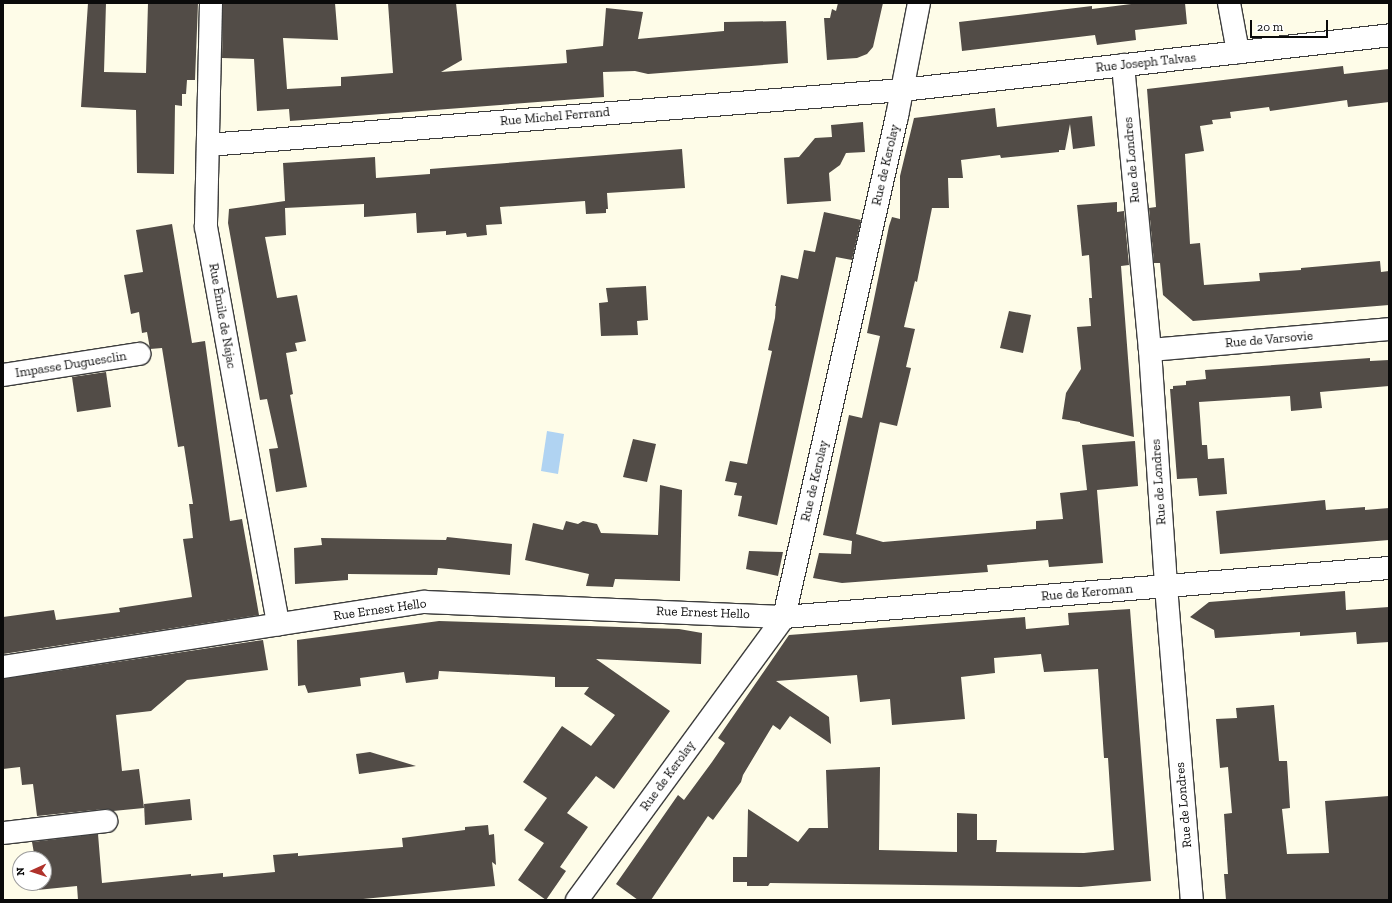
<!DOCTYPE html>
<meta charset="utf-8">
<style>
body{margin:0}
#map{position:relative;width:1392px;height:903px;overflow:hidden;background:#fefce8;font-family:"Zilla Slab",serif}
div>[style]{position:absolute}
.water>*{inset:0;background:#b0d3f2}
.building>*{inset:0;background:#524c47}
.roads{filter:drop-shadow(1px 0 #3d3d3d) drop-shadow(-1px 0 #3d3d3d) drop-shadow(0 1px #3d3d3d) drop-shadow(0 -1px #3d3d3d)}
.minor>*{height:22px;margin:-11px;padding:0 11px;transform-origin:11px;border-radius:11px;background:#fff}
span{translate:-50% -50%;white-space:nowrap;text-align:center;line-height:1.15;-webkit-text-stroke:4px #fff;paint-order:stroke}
.street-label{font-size:13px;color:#0a0a0a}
.frame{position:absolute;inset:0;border:4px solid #0a0a0a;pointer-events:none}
.north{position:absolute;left:12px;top:851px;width:40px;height:40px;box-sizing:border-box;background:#fff;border:1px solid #9d9d9d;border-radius:50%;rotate:267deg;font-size:11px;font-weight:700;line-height:16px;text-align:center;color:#0a0a0a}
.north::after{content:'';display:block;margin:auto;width:14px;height:18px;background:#b0322b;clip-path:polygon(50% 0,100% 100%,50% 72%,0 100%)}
.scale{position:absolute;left:1250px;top:20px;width:78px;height:18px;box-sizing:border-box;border:2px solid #0a0a0a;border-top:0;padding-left:5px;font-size:12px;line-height:14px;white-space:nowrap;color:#0a0a0a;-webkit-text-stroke:3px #fff;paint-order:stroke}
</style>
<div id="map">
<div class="water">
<i style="clip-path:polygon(547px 431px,564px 434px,558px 474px,541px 471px)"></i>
</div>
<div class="building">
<i style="clip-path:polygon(88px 3px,106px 3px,104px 72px,146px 73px,148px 3px,198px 3px,195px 80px,187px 80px,186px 94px,182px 94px,182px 106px,175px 105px,174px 174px,137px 173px,136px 110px,81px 107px)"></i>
<i style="clip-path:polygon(223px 3px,335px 3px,338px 40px,283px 38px,287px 89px,341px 86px,341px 77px,393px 73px,388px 3px,456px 3px,462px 60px,441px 72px,567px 63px,566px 50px,603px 46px,606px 8px,643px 12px,638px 39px,724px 31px,724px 22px,786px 21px,788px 63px,648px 74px,635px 71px,603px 72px,604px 97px,290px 121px,289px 109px,257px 111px,254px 59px,222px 58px)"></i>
<i style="clip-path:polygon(838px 3px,883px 3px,873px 47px,867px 54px,857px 58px,827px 60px,824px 18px,830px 18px,832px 9px,836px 11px)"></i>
<i style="clip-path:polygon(1139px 3px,1185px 3px,1187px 24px,1135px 30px,1136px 40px,1097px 45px,1095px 35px,962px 51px,959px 22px,1092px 6px,1092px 9px)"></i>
<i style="clip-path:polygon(1343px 66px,1344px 74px,1389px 69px,1389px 102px,1348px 107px,1347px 100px,1270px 111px,1269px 107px,1230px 112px,1231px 118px,1212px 120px,1213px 124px,1200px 126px,1204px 151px,1185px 154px,1190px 244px,1200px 243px,1204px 285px,1260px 281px,1259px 273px,1301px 270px,1301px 268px,1380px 261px,1381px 272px,1389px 271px,1389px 305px,1193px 321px,1163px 295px,1160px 263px,1154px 263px,1149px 208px,1156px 207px,1147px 89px)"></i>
<i style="clip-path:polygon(995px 108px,997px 127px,1092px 116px,1095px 146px,1073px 149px,1070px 124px,1065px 150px,1059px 150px,1059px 152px,1001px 158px,1000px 155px,961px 160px,963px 178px,948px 178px,949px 208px,932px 208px,917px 282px,915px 281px,904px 327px,915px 329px,906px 367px,911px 368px,897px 426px,871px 420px,880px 422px,856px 534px,883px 542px,1036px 529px,1036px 521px,1063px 519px,1060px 493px,1087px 490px,1082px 445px,1135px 441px,1138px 486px,1097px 490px,1103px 563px,1049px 567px,1048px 560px,987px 565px,988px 572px,842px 583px,813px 578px,819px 553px,851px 554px,852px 541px,823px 535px,849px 415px,862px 418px,880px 336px,867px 333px,889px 226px,892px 217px,900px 219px,900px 176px,914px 118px)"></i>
<i style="clip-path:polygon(863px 122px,865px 152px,846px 153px,840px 165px,829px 173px,831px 201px,787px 204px,784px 158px,799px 157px,815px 138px,832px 137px,831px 125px)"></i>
<i style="clip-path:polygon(682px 149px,685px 188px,607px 193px,608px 209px,606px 209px,606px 213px,586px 214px,585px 201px,500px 207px,502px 224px,486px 225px,487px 235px,467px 237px,466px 233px,446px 235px,446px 231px,417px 233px,416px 213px,364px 217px,364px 204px,285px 208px,286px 235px,265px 237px,277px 298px,297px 295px,306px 341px,295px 343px,297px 351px,286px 353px,293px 394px,290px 395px,307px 487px,276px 492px,269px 449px,278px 448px,267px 399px,260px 400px,228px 223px,229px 209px,285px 201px,283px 163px,375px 157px,376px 178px,430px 174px,430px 169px)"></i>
<i style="clip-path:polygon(1117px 202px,1117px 212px,1124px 211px,1129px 265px,1121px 266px,1134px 437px,1080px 423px,1080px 422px,1062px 419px,1066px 393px,1081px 369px,1077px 327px,1091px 326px,1089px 298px,1092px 298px,1089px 255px,1082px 256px,1077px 205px)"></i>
<i style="clip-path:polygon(824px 212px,861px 220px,852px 260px,836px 257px,777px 525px,738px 516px,742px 496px,734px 495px,737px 483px,725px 481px,730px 461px,747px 464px,772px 351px,768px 350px,775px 318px,776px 306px,775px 306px,781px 275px,798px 279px,804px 250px,815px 252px)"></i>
<i style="clip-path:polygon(172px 224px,192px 343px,205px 341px,230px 521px,242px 519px,259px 615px,3px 654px,3px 617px,54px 610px,56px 620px,120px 612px,119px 608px,192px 597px,183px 539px,193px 538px,189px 504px,193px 504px,184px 446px,178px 447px,162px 348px,150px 349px,147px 332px,142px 333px,139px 312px,131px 314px,124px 275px,143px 272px,136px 230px)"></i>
<i style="clip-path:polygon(646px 286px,648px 320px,637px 321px,638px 335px,601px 336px,599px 303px,608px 302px,606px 288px)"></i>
<i style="clip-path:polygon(1009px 311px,1031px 315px,1023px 353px,1000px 348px)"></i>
<i style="clip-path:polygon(1370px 358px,1370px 361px,1389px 360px,1389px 386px,1320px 392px,1322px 408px,1291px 411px,1290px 396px,1199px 402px,1202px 445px,1207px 445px,1208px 459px,1224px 458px,1227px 494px,1199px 496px,1197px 478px,1177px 479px,1170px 389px,1173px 389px,1173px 386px,1186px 385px,1186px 381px,1206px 379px,1205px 370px)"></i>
<i style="clip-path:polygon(106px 372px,111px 407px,77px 412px,72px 377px)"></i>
<i style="clip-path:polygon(633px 439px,656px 444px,647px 482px,623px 477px)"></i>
<i style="clip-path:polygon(660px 485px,682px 490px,680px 581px,615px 579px,613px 587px,586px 586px,589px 574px,525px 560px,533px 523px,563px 530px,566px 521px,578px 524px,583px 521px,597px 524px,601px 533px,658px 535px)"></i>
<i style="clip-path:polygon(1325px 500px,1326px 510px,1365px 507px,1365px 510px,1389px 508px,1389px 540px,1220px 554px,1216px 511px)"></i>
<i style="clip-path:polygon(447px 537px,512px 544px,510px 575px,438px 568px,437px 575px,348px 574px,348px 580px,295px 584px,294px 548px,322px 545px,321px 538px,446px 540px)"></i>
<i style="clip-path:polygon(749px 551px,783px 552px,778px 576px,746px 569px)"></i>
<i style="clip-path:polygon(1345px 591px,1346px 610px,1389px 607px,1389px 642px,1357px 644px,1356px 632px,1300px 636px,1300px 632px,1215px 638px,1214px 630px,1190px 617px,1209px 602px)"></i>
<i style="clip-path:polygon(1130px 609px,1151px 881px,1081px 887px,770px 883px,768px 886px,747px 886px,747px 882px,733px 882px,733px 857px,747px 857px,748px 809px,798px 842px,809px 828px,828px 828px,826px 770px,880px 767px,879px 850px,957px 852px,957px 813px,977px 814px,977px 840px,997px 840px,996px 852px,1084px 853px,1114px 850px,1108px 758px,1104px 758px,1098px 669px,1044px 672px,1041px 654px,994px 658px,995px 673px,961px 677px,965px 719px,892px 725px,890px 699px,860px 702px,857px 675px,776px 681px,829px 717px,831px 744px,790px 716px,780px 730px,773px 725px,743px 775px,741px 782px,713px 820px,708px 816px,651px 900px,638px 900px,616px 884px,678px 795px,684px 800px,712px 762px,725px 743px,718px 738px,789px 635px,1025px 617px,1026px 629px,1069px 625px,1068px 613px)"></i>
<i style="clip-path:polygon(439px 621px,679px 629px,702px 633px,701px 664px,596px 659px,670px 711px,614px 789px,596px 776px,567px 813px,588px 827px,560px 867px,566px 871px,546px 900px,518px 880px,544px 843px,524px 830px,547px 798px,523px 782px,562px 726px,591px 746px,615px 715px,584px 694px,589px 687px,555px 687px,555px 677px,439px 671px,438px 679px,406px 683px,404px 672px,360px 678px,361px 686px,308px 693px,305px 685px,298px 686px,297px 640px)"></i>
<i style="clip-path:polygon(263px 640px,268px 670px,187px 680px,151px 711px,116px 715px,122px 771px,139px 769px,144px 808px,113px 811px,105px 809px,37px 816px,33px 784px,22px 785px,20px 767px,3px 769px,3px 679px)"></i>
<i style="clip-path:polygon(1274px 705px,1279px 761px,1287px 761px,1290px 808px,1282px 809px,1287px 854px,1329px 853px,1325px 801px,1389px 796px,1389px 900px,1226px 900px,1224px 874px,1228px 874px,1224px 814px,1232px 813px,1228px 767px,1220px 768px,1216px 719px,1237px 718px,1236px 708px)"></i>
<i style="clip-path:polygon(370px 752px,416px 766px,359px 774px,356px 754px)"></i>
<i style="clip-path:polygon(190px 799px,192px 820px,145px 825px,144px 804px)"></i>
<i style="clip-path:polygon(488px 825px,489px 835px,494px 834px,496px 865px,492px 862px,495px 886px,353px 900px,78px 900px,77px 886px,37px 890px,37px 883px,44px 883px,44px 859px,35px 859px,32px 842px,98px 834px,102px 883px,191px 874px,191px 876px,223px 873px,223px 877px,275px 872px,273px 855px,298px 853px,298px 856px,403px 847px,402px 838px,465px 830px,465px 827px)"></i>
</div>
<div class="roads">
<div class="minor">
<i style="left:211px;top:3px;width:224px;rotate:91.3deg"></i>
<i style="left:206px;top:227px;width:404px;rotate:79.7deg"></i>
<i style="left:1229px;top:3px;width:50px;rotate:79.6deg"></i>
<i style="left:1123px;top:65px;width:286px;rotate:84.6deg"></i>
<i style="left:1150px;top:350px;width:237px;rotate:86.1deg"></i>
<i style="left:1166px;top:586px;width:315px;rotate:85.3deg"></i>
<i style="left:208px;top:145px;width:696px;rotate:-4.53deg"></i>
<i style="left:902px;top:90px;width:490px;rotate:-6.4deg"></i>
<i style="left:1150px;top:350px;width:240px;rotate:-5deg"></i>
<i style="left:3px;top:375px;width:138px;rotate:-8.8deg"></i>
<i style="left:3px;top:667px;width:426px;rotate:-8.8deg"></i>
<i style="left:424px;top:602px;width:360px;rotate:2.4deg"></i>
<i style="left:784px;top:617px;width:607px;rotate:-4.63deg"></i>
<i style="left:3px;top:833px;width:104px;rotate:-6.6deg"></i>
<i style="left:577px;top:900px;width:351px;rotate:-53.8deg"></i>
<i style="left:784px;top:617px;width:514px;rotate:-77.29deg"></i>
<i style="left:897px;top:116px;width:115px;rotate:-79deg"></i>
</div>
</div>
<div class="street-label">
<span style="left:1146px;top:63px;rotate:-6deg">Rue Joseph Talvas</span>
<span style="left:555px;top:117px;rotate:-5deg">Rue Michel Ferrand</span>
<span style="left:1132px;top:160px;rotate:-95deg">Rue de Londres</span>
<span style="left:886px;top:165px;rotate:-77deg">Rue de Kerolay</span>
<span style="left:222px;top:316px;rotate:80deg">Rue Émile de Najac</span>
<span style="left:1269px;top:340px;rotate:-5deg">Rue de Varsovie</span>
<span style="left:71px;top:365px;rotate:-9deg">Impasse Duguesclin</span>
<span style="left:815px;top:481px;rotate:-77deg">Rue de Kerolay</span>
<span style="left:1159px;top:482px;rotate:-94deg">Rue de Londres</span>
<span style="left:1087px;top:593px;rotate:-5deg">Rue de Keroman</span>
<span style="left:380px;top:610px;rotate:-8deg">Rue Ernest Hello</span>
<span style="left:703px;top:613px;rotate:2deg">Rue Ernest Hello</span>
<span style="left:668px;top:776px;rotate:-54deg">Rue de Kerolay</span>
<span style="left:1184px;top:805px;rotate:-95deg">Rue de Londres</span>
</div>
<div class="frame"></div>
<div class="north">N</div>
<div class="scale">20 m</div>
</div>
